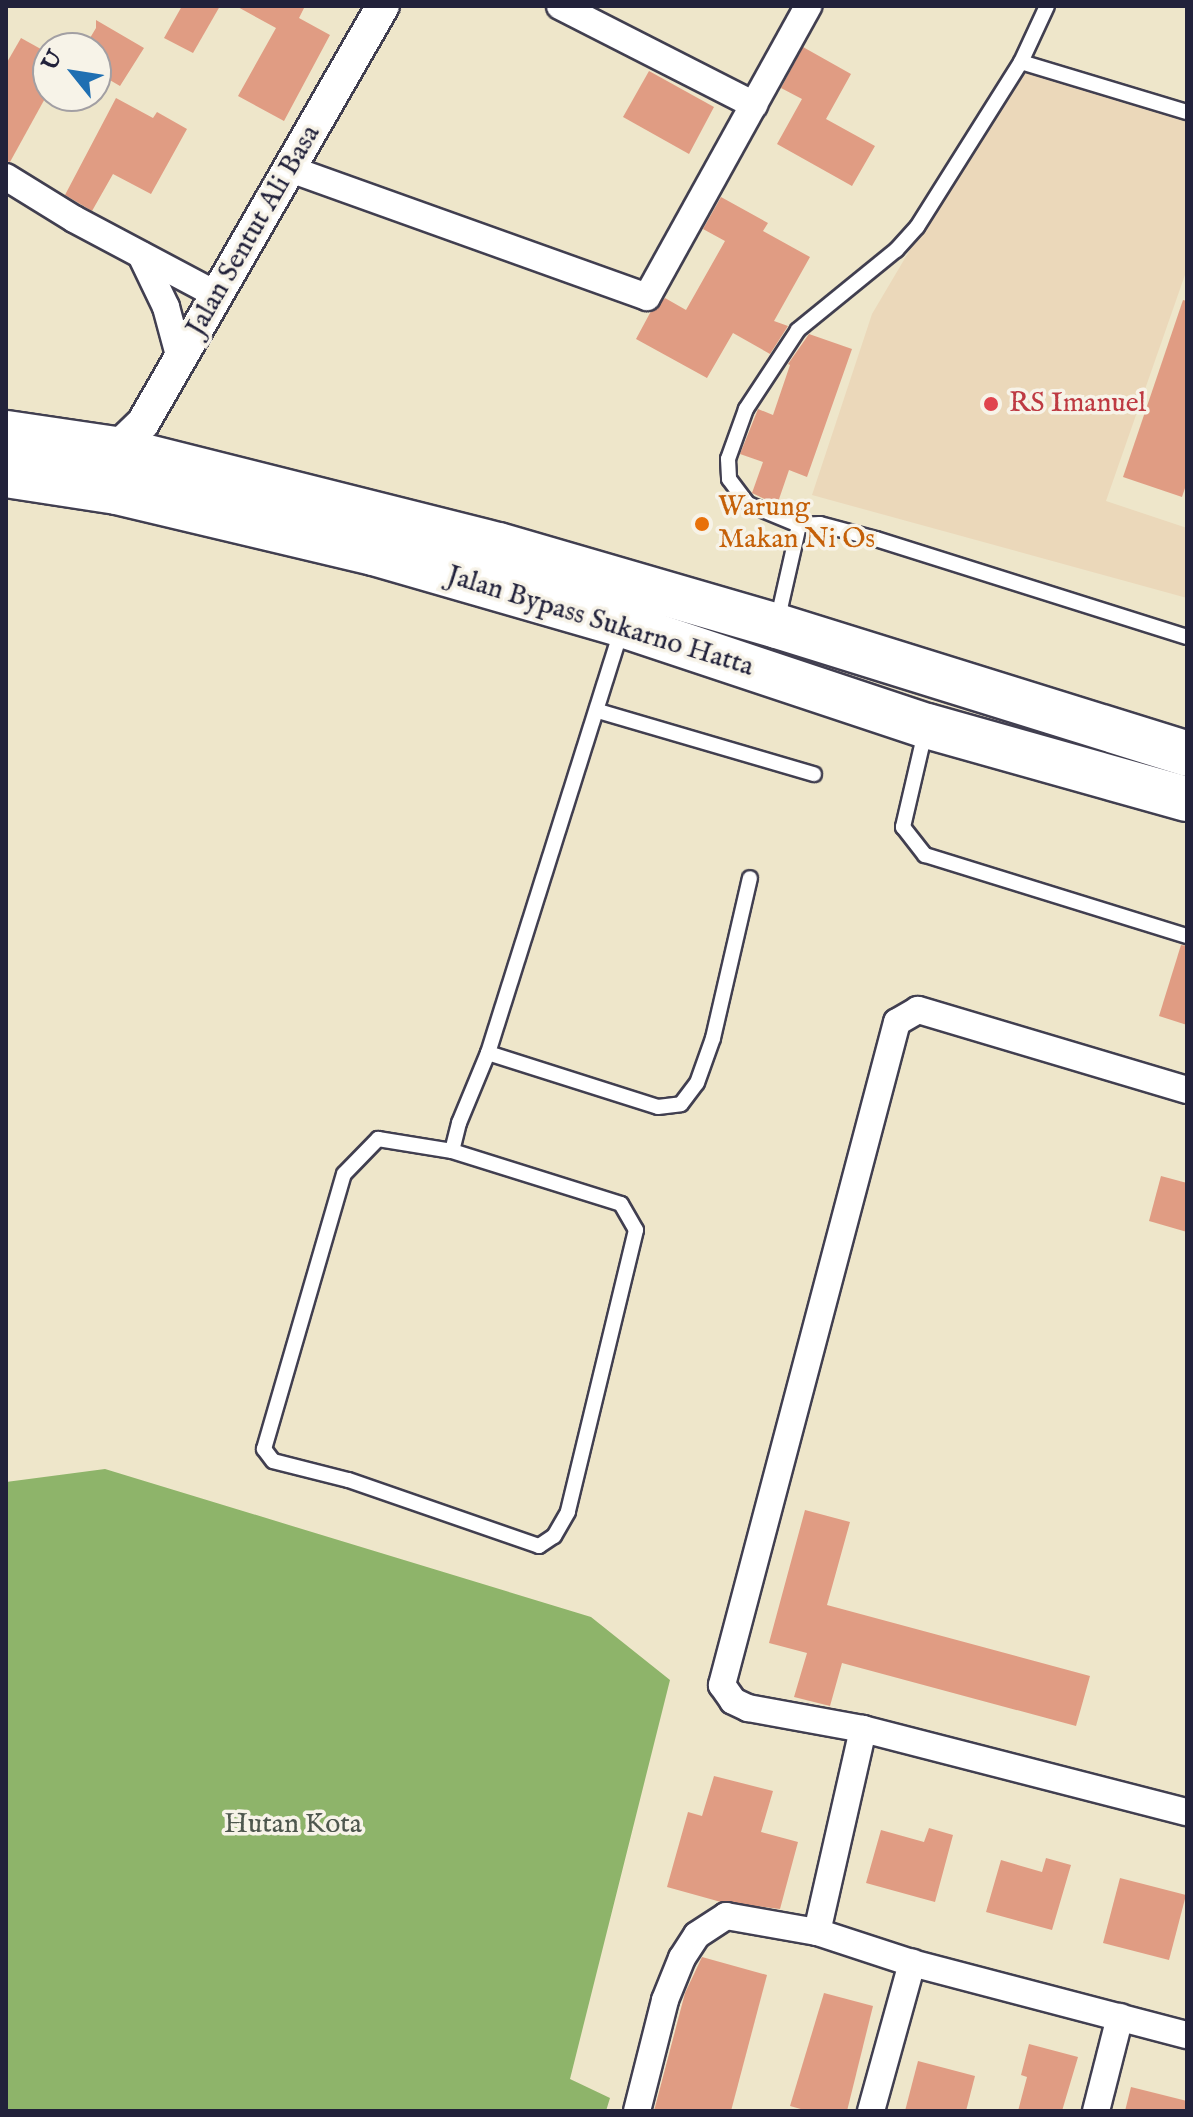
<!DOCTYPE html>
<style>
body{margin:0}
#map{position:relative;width:1193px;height:2117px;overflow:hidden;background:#eee6ca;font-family:"IM FELL English",serif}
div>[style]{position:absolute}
.built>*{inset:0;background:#ebd8ba}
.forest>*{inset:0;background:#8eb46a}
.building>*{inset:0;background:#e09c83}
.roads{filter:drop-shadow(2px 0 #413f50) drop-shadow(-2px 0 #413f50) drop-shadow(0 2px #413f50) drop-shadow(0 -2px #413f50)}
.service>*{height:14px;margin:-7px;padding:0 7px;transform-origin:7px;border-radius:7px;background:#fff}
.minor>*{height:26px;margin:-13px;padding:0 13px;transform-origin:13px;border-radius:13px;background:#fff}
.tertiary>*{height:32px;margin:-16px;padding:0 16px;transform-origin:16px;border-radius:16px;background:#fff}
.trunk>*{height:44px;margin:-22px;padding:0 22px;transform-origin:22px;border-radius:22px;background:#fff}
.dots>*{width:22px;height:22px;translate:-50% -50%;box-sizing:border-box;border:4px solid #f7f3e8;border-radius:50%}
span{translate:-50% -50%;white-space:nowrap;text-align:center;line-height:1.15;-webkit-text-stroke:7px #f7f3e8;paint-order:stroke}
.street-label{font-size:28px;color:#22223b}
.health-label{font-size:28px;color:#be3a42}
.left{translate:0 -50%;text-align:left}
.food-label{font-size:28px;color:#c56008}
.park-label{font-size:28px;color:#4e574e}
.frame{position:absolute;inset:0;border:8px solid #22223b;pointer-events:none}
.north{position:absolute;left:32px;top:32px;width:80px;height:80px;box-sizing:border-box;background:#f7f3e8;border:2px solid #a29fa3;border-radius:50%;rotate:300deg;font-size:22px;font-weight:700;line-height:32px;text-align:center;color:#22223b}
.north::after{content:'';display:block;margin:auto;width:28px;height:36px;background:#1f6fb2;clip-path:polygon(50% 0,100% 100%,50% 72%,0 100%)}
</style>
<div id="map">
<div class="built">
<i style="clip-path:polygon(1021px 62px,1187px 121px,1187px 269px,1106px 501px,1187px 528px,1187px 598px,812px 495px,872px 314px)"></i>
</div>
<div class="forest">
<i style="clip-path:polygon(105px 1469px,591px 1617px,670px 1680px,570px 2079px,610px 2098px,606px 2111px,6px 2111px,6px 1482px)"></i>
</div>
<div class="building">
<i style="clip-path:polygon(182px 6px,220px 6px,193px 53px,164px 38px)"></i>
<i style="clip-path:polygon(236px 6px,305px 6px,299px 18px,330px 35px,284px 121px,238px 96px,276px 28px)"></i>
<i style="clip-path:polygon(96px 20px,144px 48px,120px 86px,96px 72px,96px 48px,84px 48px,96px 28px)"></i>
<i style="clip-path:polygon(21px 38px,48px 53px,48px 93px,10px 162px,6px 161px,6px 64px)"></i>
<i style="clip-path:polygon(803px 47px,851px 74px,826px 119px,875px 146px,852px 186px,777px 144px,802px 99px,781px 88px)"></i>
<i style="clip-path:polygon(649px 71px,714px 107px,689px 154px,623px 117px)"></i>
<i style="clip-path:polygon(116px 98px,153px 118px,157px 112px,187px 129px,151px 194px,113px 174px,92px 211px,65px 195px)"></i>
<i style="clip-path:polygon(721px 197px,768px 223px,763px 231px,810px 257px,774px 321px,788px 326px,770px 354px,733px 333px,707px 378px,636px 339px,650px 313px,665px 298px,686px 310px,725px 241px,703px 229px)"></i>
<i style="clip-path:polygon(1183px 300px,1187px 301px,1187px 482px,1182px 497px,1123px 477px)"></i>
<i style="clip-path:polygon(809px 334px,852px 349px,807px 477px,789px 470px,777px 505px,752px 493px,763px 462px,740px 454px,758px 409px,773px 415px,790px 365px,788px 364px)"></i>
<i style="clip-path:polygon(1181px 945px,1187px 946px,1187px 1025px,1159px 1016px)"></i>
<i style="clip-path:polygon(1161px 1176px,1187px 1183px,1187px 1232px,1149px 1221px)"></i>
<i style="clip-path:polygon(805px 1510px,850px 1522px,827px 1605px,1090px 1676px,1076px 1726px,842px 1663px,830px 1706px,794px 1697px,807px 1653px,769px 1643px)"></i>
<i style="clip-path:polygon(714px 1776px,773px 1791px,761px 1832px,798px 1842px,780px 1909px,721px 1902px,667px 1887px,688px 1812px,702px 1816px)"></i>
<i style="clip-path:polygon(929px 1828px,953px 1835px,935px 1902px,866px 1883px,881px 1830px,924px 1842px)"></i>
<i style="clip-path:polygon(1046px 1858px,1071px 1865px,1052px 1930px,986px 1912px,1001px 1860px,1042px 1872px)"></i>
<i style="clip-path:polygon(1120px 1878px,1186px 1895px,1169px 1960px,1103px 1943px)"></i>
<i style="clip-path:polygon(702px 1957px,767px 1975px,731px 2111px,654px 2111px,685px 1993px)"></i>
<i style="clip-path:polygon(824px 1993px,873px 2006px,847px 2111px,808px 2111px,790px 2106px)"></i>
<i style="clip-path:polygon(1029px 2044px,1078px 2057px,1062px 2111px,1018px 2111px,1027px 2077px,1021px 2075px)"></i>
<i style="clip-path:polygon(918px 2061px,975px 2076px,966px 2111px,905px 2111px)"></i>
<i style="clip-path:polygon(1131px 2087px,1187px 2101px,1187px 2111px,1125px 2111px)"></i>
</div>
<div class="roads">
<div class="service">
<i style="left:1047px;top:6px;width:62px;rotate:114.9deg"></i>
<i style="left:1021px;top:62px;width:195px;rotate:122.2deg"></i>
<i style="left:917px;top:227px;width:31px;rotate:132deg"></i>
<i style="left:896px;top:250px;width:127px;rotate:140.8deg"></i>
<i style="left:798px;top:330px;width:95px;rotate:123.4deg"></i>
<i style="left:746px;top:409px;width:53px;rotate:109.8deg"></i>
<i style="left:728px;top:459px;width:20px;rotate:87deg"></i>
<i style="left:729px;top:479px;width:31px;rotate:53deg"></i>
<i style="left:748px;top:504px;width:55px;rotate:22.4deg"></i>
<i style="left:799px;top:525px;width:21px;rotate:-3deg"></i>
<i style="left:820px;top:524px;width:58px;rotate:15deg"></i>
<i style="left:876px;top:539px;width:326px;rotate:17.5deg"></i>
<i style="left:1021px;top:62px;width:173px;rotate:16.8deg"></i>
<i style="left:777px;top:622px;width:99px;rotate:-77.2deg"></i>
<i style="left:598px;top:711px;width:225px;rotate:16.3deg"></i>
<i style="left:926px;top:728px;width:102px;rotate:103.1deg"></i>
<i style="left:903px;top:827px;width:36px;rotate:52deg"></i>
<i style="left:925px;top:855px;width:274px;rotate:17.2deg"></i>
<i style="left:488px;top:1053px;width:178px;rotate:17.6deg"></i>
<i style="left:658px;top:1107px;width:23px;rotate:-7deg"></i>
<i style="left:681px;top:1104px;width:26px;rotate:-53deg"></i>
<i style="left:697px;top:1083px;width:48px;rotate:-70.4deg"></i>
<i style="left:713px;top:1038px;width:164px;rotate:-77deg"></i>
<i style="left:378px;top:1139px;width:75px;rotate:9.2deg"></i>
<i style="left:452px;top:1151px;width:177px;rotate:17.4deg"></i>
<i style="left:621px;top:1204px;width:30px;rotate:60deg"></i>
<i style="left:636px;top:1230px;width:290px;rotate:103.6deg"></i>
<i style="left:568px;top:1512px;width:28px;rotate:120deg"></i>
<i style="left:554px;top:1536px;width:18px;rotate:146deg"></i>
<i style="left:539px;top:1546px;width:202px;rotate:-160.9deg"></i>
<i style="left:348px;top:1480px;width:77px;rotate:-165.8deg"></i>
<i style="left:273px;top:1461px;width:15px;rotate:-127deg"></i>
<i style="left:264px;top:1449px;width:286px;rotate:-73.8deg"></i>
<i style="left:344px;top:1174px;width:49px;rotate:-45.8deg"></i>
<i style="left:452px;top:1151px;width:29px;rotate:-76deg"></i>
<i style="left:459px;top:1123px;width:76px;rotate:-67.5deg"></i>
<i style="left:488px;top:1053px;width:442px;rotate:-72.5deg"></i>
</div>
<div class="minor">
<i style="left:560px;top:6px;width:218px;rotate:27deg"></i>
<i style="left:290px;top:169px;width:379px;rotate:19.7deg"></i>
<i style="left:647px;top:297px;width:333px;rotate:-61deg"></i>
<i style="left:6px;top:177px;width:80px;rotate:31.7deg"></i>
<i style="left:74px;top:219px;width:162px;rotate:28deg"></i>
<i style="left:141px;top:255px;width:58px;rotate:64.3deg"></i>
<i style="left:166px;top:307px;width:54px;rotate:74.9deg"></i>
<i style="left:1187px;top:1090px;width:281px;rotate:-163.4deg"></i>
<i style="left:918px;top:1010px;width:24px;rotate:150deg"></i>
<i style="left:897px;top:1022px;width:686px;rotate:104.79deg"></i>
<i style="left:722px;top:1685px;width:19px;rotate:55deg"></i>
<i style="left:733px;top:1701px;width:17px;rotate:25deg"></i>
<i style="left:748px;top:1708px;width:117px;rotate:10.3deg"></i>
<i style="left:863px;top:1729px;width:334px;rotate:14.4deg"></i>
<i style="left:817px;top:1932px;width:208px;rotate:-77.2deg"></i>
<i style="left:637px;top:2111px;width:114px;rotate:-75.8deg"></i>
<i style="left:665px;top:2000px;width:45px;rotate:-68deg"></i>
<i style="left:682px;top:1958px;width:27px;rotate:-57deg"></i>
<i style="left:697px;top:1935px;width:35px;rotate:-33deg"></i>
<i style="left:726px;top:1916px;width:92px;rotate:10deg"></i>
<i style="left:817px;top:1932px;width:100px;rotate:18.1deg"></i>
<i style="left:912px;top:1963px;width:284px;rotate:14.7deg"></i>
<i style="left:871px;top:2111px;width:154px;rotate:-74.5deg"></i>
<i style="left:1096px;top:2111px;width:97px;rotate:-75.7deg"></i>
</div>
<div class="tertiary">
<i style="left:116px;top:449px;width:37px;rotate:-44deg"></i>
<i style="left:143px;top:423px;width:481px;rotate:-60.1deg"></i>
</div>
<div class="trunk">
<i style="left:6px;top:433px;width:111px;rotate:8.3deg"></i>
<i style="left:116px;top:449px;width:394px;rotate:14.1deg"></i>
<i style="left:498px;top:545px;width:291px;rotate:16.2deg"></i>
<i style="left:777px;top:626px;width:430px;rotate:17.3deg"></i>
<i style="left:6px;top:475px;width:112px;rotate:8.7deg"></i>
<i style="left:117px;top:492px;width:264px;rotate:13.4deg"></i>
<i style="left:374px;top:553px;width:259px;rotate:16.1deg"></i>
<i style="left:623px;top:625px;width:320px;rotate:18.4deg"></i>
<i style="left:927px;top:726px;width:270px;rotate:15.7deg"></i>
</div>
</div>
<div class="dots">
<i style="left:991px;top:404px;background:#e0444e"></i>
<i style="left:702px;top:524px;background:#e8710a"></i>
</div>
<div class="street-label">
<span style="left:254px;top:231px;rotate:-60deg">Jalan Sentut Ali Basa</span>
<span style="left:600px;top:622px;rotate:17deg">Jalan Bypass Sukarno Hatta</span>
</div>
<div class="health-label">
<span class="left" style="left:1009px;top:404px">RS Imanuel</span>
</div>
<div class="food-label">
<span class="left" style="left:718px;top:524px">Warung<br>Makan Ni Os</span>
</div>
<div class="park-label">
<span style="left:293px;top:1825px">Hutan Kota</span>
</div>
<div class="frame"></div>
<div class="north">U</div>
</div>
